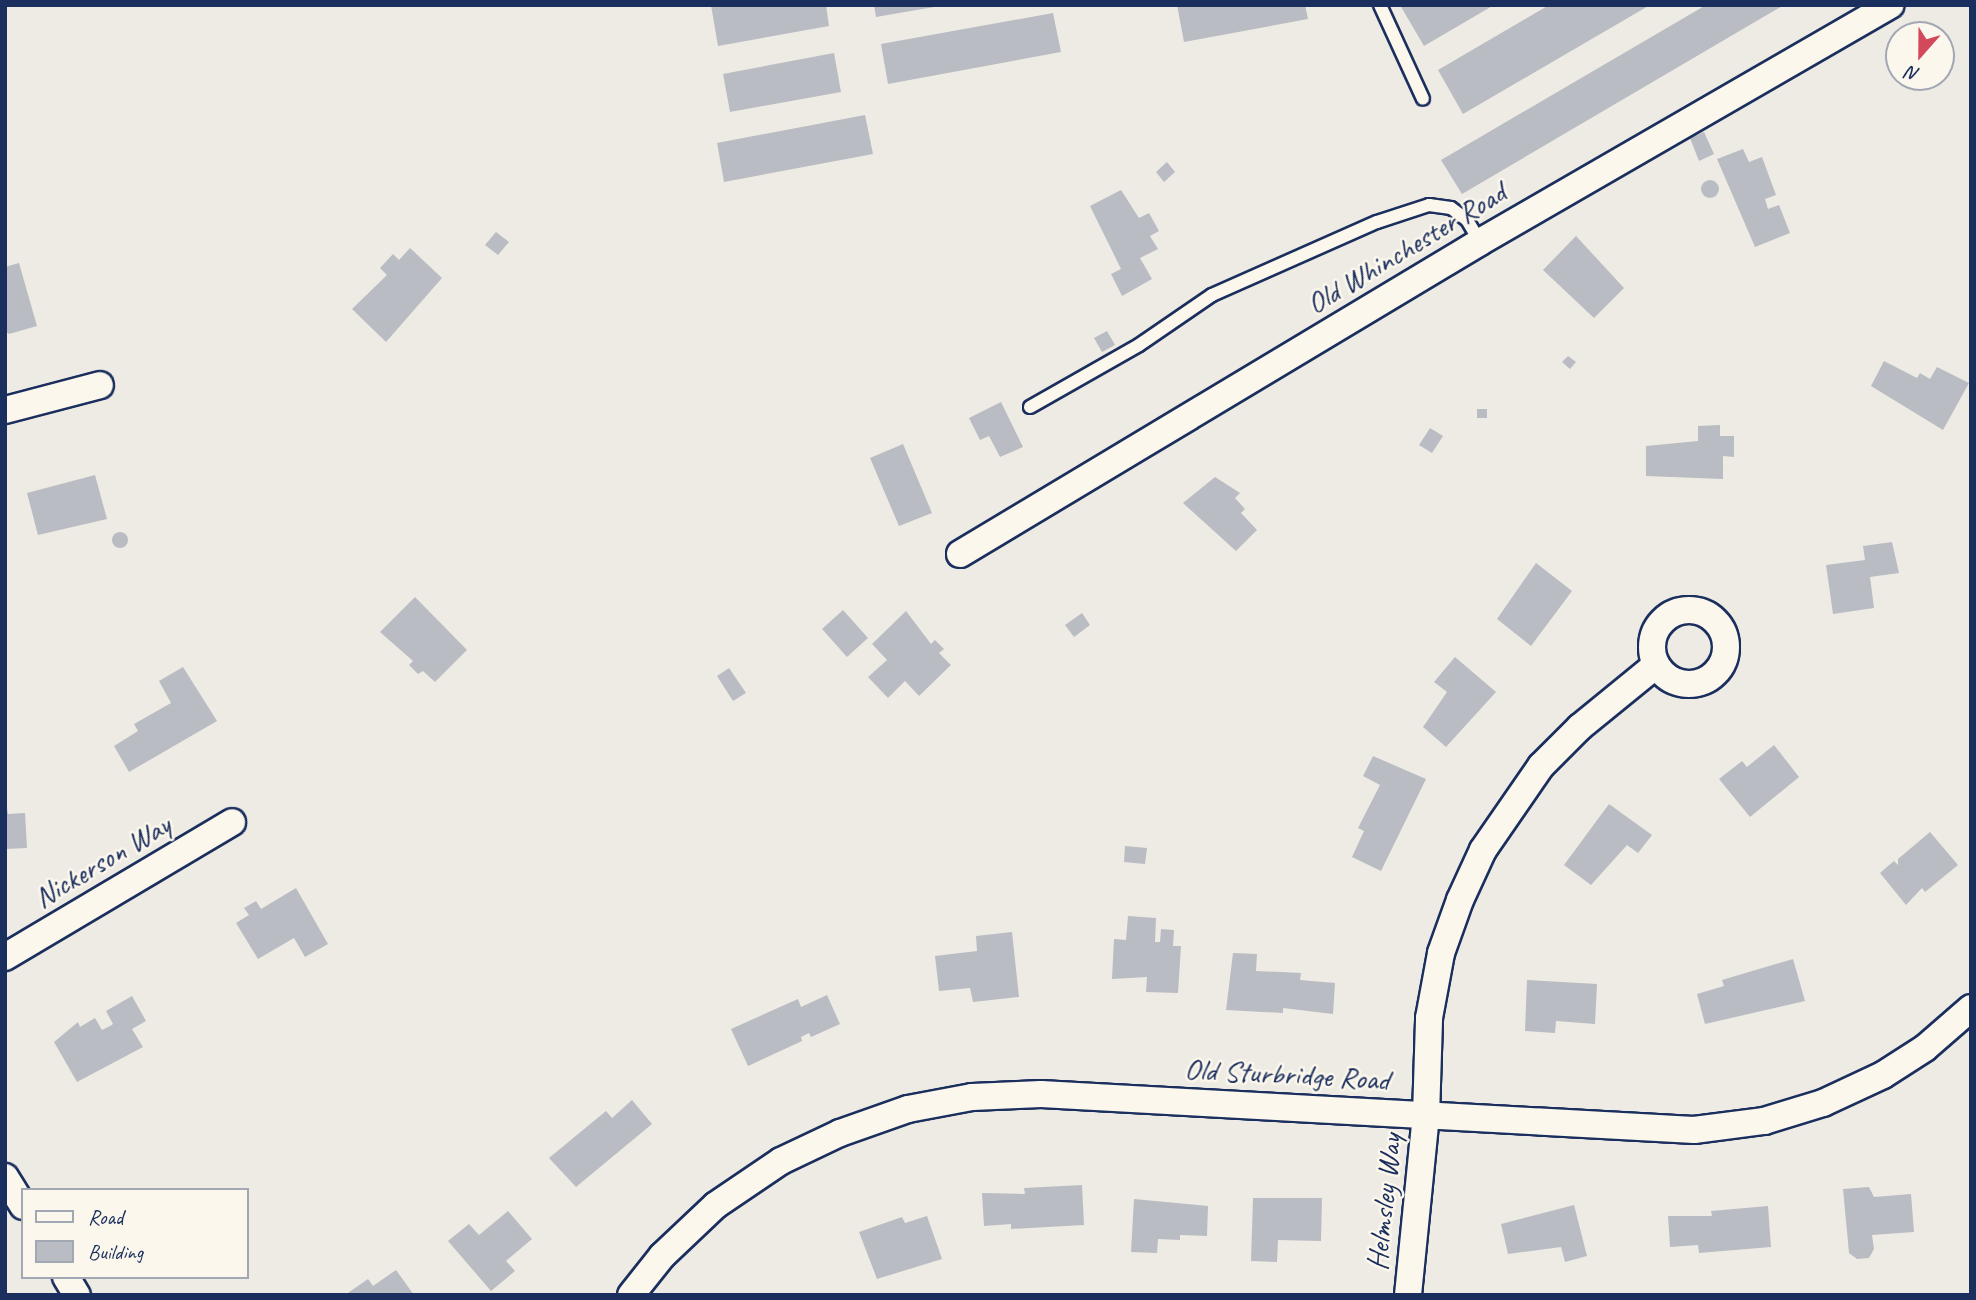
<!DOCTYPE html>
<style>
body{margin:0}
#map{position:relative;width:1976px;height:1300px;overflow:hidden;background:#eeebe4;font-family:Caveat,sans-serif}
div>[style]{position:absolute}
.building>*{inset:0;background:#b9bcc3}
.round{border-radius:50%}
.roads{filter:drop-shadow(2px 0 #1b2f5e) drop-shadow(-2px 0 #1b2f5e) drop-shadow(0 2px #1b2f5e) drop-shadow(0 -2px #1b2f5e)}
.service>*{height:12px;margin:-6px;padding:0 6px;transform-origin:6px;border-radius:6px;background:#fbf7ec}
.minor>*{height:26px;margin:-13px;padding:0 13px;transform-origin:13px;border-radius:13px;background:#fbf7ec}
.minor>.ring{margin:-13px;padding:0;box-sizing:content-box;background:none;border:26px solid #fbf7ec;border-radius:50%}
span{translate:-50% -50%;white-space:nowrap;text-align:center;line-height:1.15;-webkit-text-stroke:5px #fbf7ec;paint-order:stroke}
.street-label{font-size:30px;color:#1b2f5e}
.frame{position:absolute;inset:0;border:7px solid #1b2f5e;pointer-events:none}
.legend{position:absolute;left:21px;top:1188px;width:228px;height:91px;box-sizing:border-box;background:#fbf7ec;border:2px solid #a1a7b3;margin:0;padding:9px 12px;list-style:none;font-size:21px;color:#1b2f5e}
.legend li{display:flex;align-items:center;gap:14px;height:35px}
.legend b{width:35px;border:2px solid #a1a7b3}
.north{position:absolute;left:1885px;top:21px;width:70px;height:70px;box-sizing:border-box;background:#fbf7ec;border:2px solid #a1a7b3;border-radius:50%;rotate:201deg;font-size:19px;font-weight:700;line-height:28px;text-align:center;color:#1b2f5e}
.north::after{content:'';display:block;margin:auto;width:24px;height:32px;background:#d1495b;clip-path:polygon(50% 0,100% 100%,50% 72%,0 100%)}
</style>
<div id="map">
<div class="building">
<i style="clip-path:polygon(711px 5px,826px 5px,829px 26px,718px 46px)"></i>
<i style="clip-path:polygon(874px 5px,934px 5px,934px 7px,876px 17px)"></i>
<i style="clip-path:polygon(1177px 5px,1305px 5px,1308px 19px,1184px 42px)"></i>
<i style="clip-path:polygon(1400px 5px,1494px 5px,1424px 46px)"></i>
<i style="clip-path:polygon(1549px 5px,1650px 5px,1463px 114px,1438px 70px)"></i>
<i style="clip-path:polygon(1706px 5px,1784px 5px,1462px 194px,1441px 160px)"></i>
<i style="clip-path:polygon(1053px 13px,1061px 52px,888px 84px,881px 44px)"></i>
<i style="clip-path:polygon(834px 53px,841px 92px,730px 112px,723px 74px)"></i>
<i style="clip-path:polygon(865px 115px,873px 154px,724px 182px,717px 143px)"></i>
<i style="clip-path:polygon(1704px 132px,1714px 154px,1699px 161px,1690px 138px)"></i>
<i style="clip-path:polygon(1743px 149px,1749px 162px,1762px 157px,1776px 195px,1765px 199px,1768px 209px,1779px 205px,1790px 233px,1755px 247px,1717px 159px)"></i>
<i style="clip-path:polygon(1167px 162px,1175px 172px,1164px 182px,1156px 172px)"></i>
<i class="round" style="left:1701px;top:180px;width:18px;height:18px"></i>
<i style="clip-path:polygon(1121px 190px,1139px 218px,1149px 213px,1159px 231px,1150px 236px,1158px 249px,1140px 258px,1152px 279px,1122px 296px,1111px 274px,1121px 269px,1090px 206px)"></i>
<i style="clip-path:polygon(496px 232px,509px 242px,498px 255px,485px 245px)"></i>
<i style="clip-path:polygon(1576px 236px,1624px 288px,1594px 318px,1543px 270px)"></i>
<i style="clip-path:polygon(410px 248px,442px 278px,386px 342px,352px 309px,387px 275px,380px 268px,393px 254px,399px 260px)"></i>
<i style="clip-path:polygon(19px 263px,37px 326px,9px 334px,5px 331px,5px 267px)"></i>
<i style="clip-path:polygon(1107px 331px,1115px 345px,1102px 352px,1094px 338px)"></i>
<i style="clip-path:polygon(1568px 356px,1576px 362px,1570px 369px,1562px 362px)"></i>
<i style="clip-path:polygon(1884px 361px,1917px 378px,1920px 373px,1930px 379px,1937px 367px,1969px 383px,1943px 430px,1871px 386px)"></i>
<i style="clip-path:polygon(1001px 402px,1023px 447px,1000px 457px,989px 436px,980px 440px,969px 418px)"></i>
<i style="clip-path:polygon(1477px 409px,1487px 409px,1487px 418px,1477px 418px)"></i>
<i style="clip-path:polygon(1720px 425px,1720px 436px,1734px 436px,1734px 457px,1723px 456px,1723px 479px,1646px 476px,1646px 446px,1698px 441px,1698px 426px)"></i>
<i style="clip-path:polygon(1430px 428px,1443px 436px,1432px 453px,1419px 445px)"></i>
<i style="clip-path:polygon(903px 444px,932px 513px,899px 526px,870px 458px)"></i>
<i style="clip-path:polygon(95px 475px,107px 519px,38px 535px,27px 493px)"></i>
<i style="clip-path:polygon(1215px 477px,1240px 493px,1235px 498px,1245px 509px,1241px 513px,1257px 530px,1236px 551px,1183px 503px)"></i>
<i class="round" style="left:112px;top:532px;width:16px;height:16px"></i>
<i style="clip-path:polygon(1892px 542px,1899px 573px,1870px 577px,1874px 608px,1833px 614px,1826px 565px,1865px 560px,1863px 546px)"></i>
<i style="clip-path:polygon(1536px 563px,1572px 591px,1531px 646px,1497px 619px)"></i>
<i style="clip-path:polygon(415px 597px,467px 650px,435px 682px,423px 671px,418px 674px,409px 665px,413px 661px,380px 632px)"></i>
<i style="clip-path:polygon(843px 610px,868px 638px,847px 657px,822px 629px)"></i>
<i style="clip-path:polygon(906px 611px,931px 644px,935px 640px,944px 649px,939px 653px,951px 665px,919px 696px,905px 681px,888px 698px,868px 677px,887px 660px,872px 644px)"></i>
<i style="clip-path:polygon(1082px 613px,1090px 625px,1074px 637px,1065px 625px)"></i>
<i style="clip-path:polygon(1455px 657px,1496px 692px,1446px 747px,1423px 727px,1447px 692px,1434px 682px)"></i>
<i style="clip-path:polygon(183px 667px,217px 721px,129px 772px,114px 746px,138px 731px,134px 724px,171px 703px,159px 681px)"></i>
<i style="clip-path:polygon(729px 668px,746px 693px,733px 701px,717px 676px)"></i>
<i style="clip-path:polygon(1774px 745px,1799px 777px,1750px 817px,1719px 779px,1742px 761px,1747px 767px)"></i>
<i style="clip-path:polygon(1373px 756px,1426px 779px,1381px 871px,1352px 857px,1364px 831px,1358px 828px,1380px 785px,1363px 776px)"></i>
<i style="clip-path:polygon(5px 798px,8px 814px,25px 813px,27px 848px,5px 849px)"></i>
<i style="clip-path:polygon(1609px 804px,1652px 835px,1638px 853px,1627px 845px,1591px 885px,1564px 865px)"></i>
<i style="clip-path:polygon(1930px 832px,1958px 865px,1925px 892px,1922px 888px,1906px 905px,1880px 873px,1894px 861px,1898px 865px,1898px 859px)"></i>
<i style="clip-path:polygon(1125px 846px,1147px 848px,1145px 864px,1124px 862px)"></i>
<i style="clip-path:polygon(296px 888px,328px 944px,305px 957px,294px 938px,258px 959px,236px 923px,249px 915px,244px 908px,256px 901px,261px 909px)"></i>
<i style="clip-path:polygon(1128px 916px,1156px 918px,1155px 942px,1160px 942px,1161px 929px,1174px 930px,1173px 946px,1181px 946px,1178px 993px,1146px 992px,1147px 977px,1112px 979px,1114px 939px,1126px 940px)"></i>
<i style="clip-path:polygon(1012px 932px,1019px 997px,973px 1002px,970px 988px,939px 991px,935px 956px,977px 951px,976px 936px)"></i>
<i style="clip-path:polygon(1233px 953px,1257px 954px,1256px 971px,1301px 973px,1300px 980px,1335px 983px,1333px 1014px,1283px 1008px,1283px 1013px,1226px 1010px)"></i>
<i style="clip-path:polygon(1793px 959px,1805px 1001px,1705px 1024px,1697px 994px,1724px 986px,1722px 980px)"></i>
<i style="clip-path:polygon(1527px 980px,1597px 984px,1595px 1024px,1556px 1021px,1555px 1033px,1525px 1031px)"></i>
<i style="clip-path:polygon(827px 995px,840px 1024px,811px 1037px,809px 1033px,801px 1037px,802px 1041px,748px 1066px,731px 1029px,798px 999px,801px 1007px)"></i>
<i style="clip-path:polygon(132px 996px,146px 1021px,132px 1029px,143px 1047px,77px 1082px,54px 1042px,78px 1022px,80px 1027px,95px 1018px,102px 1030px,110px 1026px,113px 1024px,106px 1011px)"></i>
<i style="clip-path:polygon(632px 1100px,652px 1124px,576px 1187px,549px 1158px,606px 1111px,612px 1118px)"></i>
<i style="clip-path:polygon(1082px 1185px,1084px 1225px,1011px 1229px,1011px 1224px,984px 1226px,982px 1193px,1025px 1194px,1024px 1188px)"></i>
<i style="clip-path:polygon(1869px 1187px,1874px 1197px,1911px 1194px,1914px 1232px,1872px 1235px,1874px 1249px,1869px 1258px,1857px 1259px,1849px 1253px,1843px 1189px)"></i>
<i style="clip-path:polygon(1253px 1198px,1322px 1198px,1321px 1241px,1278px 1240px,1277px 1262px,1251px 1261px)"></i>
<i style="clip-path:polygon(1134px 1199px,1208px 1206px,1207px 1236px,1180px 1235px,1180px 1240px,1158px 1239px,1157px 1253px,1131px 1252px)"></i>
<i style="clip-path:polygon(1574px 1205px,1587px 1256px,1565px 1262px,1561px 1247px,1508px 1254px,1501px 1224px)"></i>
<i style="clip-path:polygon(1768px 1206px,1771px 1247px,1699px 1253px,1698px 1245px,1670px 1247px,1668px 1216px,1712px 1216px,1711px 1211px)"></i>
<i style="clip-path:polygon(508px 1211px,532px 1239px,506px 1261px,515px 1271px,491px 1291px,448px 1241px,469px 1224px,479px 1235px)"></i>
<i style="clip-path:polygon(927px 1216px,942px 1259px,877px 1279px,859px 1232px,902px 1217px,905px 1223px)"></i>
<i style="clip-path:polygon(396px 1270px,414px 1295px,345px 1295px,368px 1279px,373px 1286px)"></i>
</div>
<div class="roads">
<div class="service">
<i style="left:1380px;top:5px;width:103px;rotate:65.4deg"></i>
<i style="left:1030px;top:407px;width:125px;rotate:-29.6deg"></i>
<i style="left:1139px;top:345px;width:88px;rotate:-34.4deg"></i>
<i style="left:1212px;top:295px;width:180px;rotate:-23.9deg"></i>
<i style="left:1377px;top:222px;width:55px;rotate:-18.1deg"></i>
<i style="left:1429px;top:205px;width:22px;rotate:8deg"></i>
<i style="left:1451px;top:208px;width:20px;rotate:37deg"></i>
<i style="left:1467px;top:220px;width:26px;rotate:59deg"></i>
</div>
<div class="minor">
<i style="left:5px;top:410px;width:98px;rotate:-14.7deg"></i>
<i style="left:960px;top:554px;width:606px;rotate:-30.96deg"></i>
<i style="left:1480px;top:242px;width:474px;rotate:-30deg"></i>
<i class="ring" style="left:1652px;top:610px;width:48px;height:48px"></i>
<i style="left:5px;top:957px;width:264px;rotate:-30.7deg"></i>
<i style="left:5px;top:1177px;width:34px;rotate:58deg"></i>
<i style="left:66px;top:1277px;width:21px;rotate:59deg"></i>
<i style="left:631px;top:1295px;width:50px;rotate:-51.5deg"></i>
<i style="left:662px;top:1256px;width:74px;rotate:-43.4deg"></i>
<i style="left:716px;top:1205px;width:78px;rotate:-34.1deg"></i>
<i style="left:781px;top:1161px;width:65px;rotate:-25.4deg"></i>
<i style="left:840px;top:1133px;width:72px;rotate:-19.4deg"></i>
<i style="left:908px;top:1109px;width:65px;rotate:-10.6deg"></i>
<i style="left:972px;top:1097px;width:69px;rotate:-2.5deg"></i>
<i style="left:1041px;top:1094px;width:654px;rotate:3.16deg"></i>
<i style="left:1694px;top:1130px;width:71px;rotate:-7.3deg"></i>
<i style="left:1764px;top:1121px;width:62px;rotate:-17deg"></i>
<i style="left:1823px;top:1103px;width:66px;rotate:-25deg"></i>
<i style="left:1883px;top:1075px;width:50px;rotate:-32.7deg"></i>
<i style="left:1925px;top:1048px;width:61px;rotate:-41deg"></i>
<i style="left:1408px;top:1295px;width:180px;rotate:-84.3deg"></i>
<i style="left:1426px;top:1116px;width:98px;rotate:-88.2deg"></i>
<i style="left:1429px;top:1018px;width:66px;rotate:-79.5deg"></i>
<i style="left:1441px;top:953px;width:56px;rotate:-70.3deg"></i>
<i style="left:1460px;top:900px;width:55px;rotate:-65.3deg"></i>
<i style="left:1483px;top:850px;width:102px;rotate:-55.4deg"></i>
<i style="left:1541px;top:766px;width:55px;rotate:-45deg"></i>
<i style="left:1580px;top:727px;width:98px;rotate:-39.2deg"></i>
</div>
</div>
<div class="street-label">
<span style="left:1406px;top:248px;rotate:-31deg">Old Whinchester Road</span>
<span style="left:102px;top:861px;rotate:-31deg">Nickerson Way</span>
<span style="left:1287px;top:1074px;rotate:3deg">Old Sturbridge Road</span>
<span style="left:1384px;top:1202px;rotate:-84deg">Helmsley Way</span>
</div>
<div class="frame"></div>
<ul class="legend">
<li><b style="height:9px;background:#fbf7ec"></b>Road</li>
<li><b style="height:19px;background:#b9bcc3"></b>Building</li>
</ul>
<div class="north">N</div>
</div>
